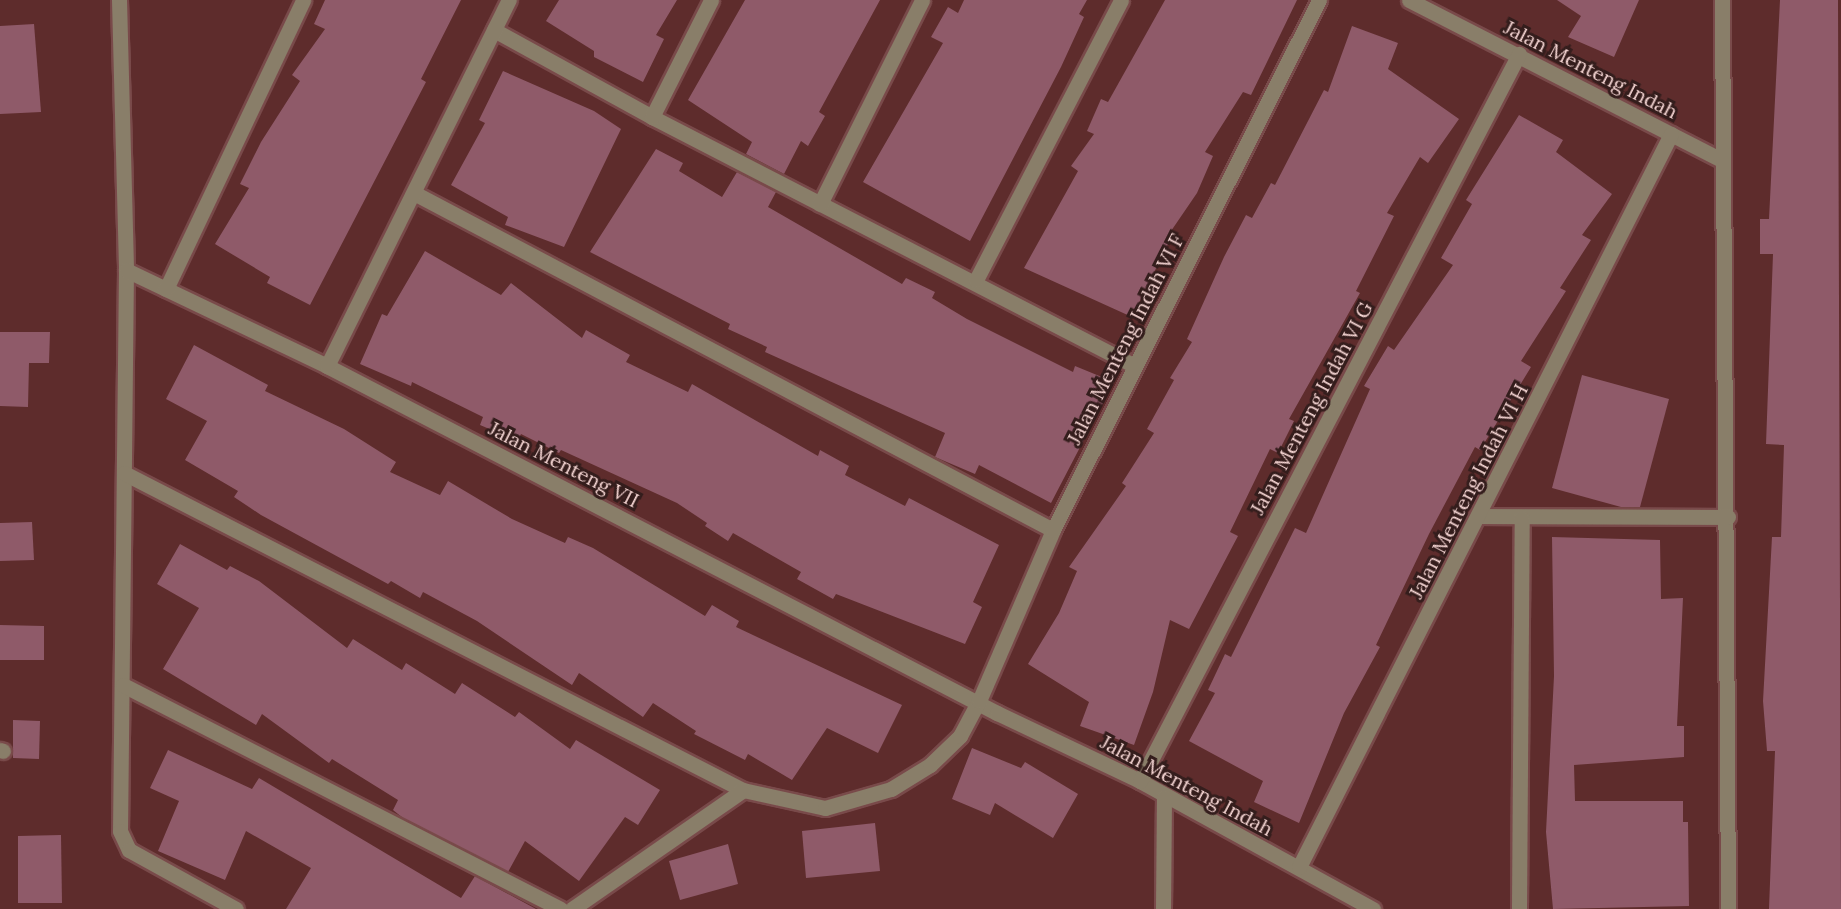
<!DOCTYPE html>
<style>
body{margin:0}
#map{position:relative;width:1841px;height:909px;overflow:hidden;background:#5e2c2c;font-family:Lora,serif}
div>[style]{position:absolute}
.building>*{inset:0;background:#8f5a69}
.roads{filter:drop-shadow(2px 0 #794a4a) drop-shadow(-2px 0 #794a4a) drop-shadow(0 2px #794a4a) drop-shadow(0 -2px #794a4a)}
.minor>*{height:15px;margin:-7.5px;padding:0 7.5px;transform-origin:7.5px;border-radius:7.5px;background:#897e69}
span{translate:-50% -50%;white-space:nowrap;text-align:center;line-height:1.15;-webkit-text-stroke:6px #341d1c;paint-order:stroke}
.street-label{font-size:20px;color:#f5d5d3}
</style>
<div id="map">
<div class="building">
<i style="clip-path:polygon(325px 0,461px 0,421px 79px,426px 82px,310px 305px,267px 283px,270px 277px,215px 244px,249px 188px,240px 184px,261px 142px,300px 81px,292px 75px,325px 29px,314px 24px)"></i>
<i style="clip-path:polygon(559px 0,677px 0,656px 35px,664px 39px,643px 82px,594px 57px,594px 51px,546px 21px)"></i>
<i style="clip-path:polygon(745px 0,880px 0,819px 112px,825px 116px,808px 146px,801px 141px,784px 174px,746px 154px,752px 142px,688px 100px)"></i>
<i style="clip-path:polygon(964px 0,1087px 0,1079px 14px,1084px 17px,1061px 67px,970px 241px,863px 182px,943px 43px,931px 37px,948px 7px,958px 13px)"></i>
<i style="clip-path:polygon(1165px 0,1297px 0,1251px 95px,1243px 92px,1205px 152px,1213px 156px,1197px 193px,1169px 234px,1172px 236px,1132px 317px,1024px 268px,1078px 171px,1071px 166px,1094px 134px,1087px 131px,1101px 99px,1108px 102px)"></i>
<i style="clip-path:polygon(1557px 0,1639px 0,1614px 57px,1568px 37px,1581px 16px)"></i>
<i style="clip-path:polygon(1780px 0,1838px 0,1841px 909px,1769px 909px,1775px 751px,1767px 751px,1763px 701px,1772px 537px,1781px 537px,1784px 445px,1766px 444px,1773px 254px,1760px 254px,1760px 219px,1769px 219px)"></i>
<i style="clip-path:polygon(34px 24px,41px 112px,0 114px,0 26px)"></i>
<i style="clip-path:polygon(1352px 26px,1398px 43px,1388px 69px,1459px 119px,1428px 163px,1420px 157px,1387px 213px,1394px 216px,1356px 291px,1360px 293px,1289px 419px,1294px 421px,1278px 453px,1270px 449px,1230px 532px,1238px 536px,1189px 629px,1170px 620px,1153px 692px,1134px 745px,1080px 726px,1089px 702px,1028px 664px,1059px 613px,1077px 571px,1069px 567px,1126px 486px,1122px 483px,1154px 433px,1147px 429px,1174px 380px,1170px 378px,1192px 342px,1187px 339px,1224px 257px,1246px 215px,1252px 218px,1271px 183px,1275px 185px,1324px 90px,1328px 92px)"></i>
<i style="clip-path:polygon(503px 71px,594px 111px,621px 129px,564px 247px,505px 225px,508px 217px,451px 185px,485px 123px,479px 120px)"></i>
<i style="clip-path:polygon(1519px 115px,1563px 140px,1556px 152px,1612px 194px,1582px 235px,1591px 240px,1560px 288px,1566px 291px,1521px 361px,1531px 367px,1480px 450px,1475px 447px,1429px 534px,1376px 645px,1380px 647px,1344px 713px,1299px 823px,1254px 802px,1263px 781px,1189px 741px,1215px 693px,1208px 690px,1225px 654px,1231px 657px,1295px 528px,1306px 533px,1370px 389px,1364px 386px,1388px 346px,1394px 350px,1453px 265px,1441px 258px,1472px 204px,1466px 200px)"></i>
<i style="clip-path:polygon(656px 149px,683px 163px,679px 171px,722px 197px,737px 172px,776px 192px,768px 207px,902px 284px,906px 278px,935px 292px,932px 298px,967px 319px,1073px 372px,1075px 366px,1114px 382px,1051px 503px,979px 465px,975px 474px,935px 457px,945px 433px,765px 352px,767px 347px,728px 329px,730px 324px,590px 252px)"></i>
<i style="clip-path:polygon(425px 251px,501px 295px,511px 283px,582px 338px,586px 330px,630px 355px,626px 362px,688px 392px,692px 384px,818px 456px,820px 450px,849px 466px,845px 475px,905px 506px,909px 498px,999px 545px,973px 602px,982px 607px,965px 644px,836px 594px,833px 599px,797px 579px,801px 572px,733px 533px,728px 541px,705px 526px,707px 523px,677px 503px,561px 450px,559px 453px,521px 434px,518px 441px,480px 425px,483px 417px,412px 382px,411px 386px,360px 364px,382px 314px,387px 316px)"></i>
<i style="clip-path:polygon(0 332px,50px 332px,49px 363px,29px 363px,28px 407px,0 406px)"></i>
<i style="clip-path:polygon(194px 345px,268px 385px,265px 391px,344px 429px,396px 462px,390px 472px,440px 495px,448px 481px,512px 519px,565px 543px,568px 537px,593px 548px,705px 616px,712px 605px,739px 621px,736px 627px,902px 705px,878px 753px,827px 728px,792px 780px,748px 754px,745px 760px,694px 734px,696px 731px,653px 703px,643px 717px,579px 673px,572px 685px,477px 621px,423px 592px,420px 598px,391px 581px,388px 584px,261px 515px,234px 497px,238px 491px,185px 460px,207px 421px,166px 399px)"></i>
<i style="clip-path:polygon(1582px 375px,1669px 399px,1640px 507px,1621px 507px,1552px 488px)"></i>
<i style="clip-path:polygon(32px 522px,34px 560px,0 561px,0 523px)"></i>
<i style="clip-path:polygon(1552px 537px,1660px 540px,1661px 599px,1683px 598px,1677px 726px,1684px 726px,1684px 757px,1574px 765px,1575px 801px,1683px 801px,1683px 822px,1688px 822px,1689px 906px,1553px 909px,1546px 832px,1554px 676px)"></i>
<i style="clip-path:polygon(180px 544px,227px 570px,230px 566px,259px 581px,347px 648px,353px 639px,402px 670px,406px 663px,455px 694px,462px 683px,515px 717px,519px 712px,570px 749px,576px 740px,660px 790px,638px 825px,625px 817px,579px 881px,525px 841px,508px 872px,403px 818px,393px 810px,398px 800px,332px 759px,329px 763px,262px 714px,256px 725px,163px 669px,199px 608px,157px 584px)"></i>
<i style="clip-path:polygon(0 625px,44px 626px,44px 660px,0 660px)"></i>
<i style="clip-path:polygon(13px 720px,40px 721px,39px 759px,13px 758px)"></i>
<i style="clip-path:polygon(972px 748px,1021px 768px,1025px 762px,1078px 794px,1053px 838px,995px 803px,990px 815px,952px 799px)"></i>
<i style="clip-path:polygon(168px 750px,252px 789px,259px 778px,461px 898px,475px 876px,536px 909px,286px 909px,311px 868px,246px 831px,225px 880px,158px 851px,179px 801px,150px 788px)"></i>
<i style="clip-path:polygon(875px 823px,880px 871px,806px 878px,802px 831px)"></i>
<i style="clip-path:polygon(61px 835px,62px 903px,18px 903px,18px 836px)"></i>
<i style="clip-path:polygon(728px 844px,738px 884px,680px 900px,669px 861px)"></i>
</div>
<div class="roads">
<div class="minor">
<i style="left:119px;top:0;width:270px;rotate:88.5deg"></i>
<i style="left:126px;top:270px;width:561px;rotate:90.61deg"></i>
<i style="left:120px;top:831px;width:21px;rotate:65deg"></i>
<i style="left:129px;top:850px;width:122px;rotate:28.9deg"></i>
<i style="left:1409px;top:0;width:351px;rotate:27.1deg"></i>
<i style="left:1722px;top:0;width:909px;rotate:89.62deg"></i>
<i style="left:494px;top:30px;width:180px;rotate:28.8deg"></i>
<i style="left:652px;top:117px;width:543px;rotate:27.27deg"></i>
<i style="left:652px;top:117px;width:131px;rotate:-63.2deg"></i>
<i style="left:414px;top:193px;width:722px;rotate:27.81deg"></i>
<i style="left:820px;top:204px;width:228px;rotate:-63.4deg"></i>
<i style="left:126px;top:270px;width:223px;rotate:25.5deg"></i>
<i style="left:327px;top:366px;width:755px;rotate:27.38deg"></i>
<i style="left:997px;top:713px;width:158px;rotate:25.4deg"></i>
<i style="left:1140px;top:781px;width:266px;rotate:28.8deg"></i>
<i style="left:976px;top:280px;width:315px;rotate:-62.6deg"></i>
<i style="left:166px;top:289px;width:320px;rotate:-64.6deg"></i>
<i style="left:327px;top:366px;width:409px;rotate:-63.6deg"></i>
<i style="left:124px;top:473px;width:695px;rotate:27.12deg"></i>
<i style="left:743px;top:790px;width:84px;rotate:12.4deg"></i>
<i style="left:825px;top:808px;width:69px;rotate:-16.1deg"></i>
<i style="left:891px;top:789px;width:46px;rotate:-31.6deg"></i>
<i style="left:930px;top:765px;width:42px;rotate:-44deg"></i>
<i style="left:960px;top:736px;width:40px;rotate:-62deg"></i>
<i style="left:979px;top:701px;width:186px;rotate:-66.6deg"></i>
<i style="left:1053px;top:530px;width:593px;rotate:-63.35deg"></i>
<i style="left:1479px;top:516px;width:249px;rotate:0.2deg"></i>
<i style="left:123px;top:685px;width:491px;rotate:27.1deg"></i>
<i style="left:0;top:750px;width:3px;rotate:18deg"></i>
<i style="left:1140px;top:781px;width:820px;rotate:-62.47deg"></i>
<i style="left:1299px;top:867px;width:822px;rotate:-63.09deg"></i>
<i style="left:572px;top:909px;width:208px;rotate:-34.8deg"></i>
<i style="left:1163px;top:909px;width:112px;rotate:-89.5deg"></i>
<i style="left:1519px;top:909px;width:391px;rotate:-89.6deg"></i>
</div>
</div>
<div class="street-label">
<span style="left:1591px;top:69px;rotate:27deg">Jalan Menteng Indah</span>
<span style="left:1125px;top:339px;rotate:-63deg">Jalan Menteng Indah VI F</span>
<span style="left:1311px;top:408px;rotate:-62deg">Jalan Menteng Indah VI G</span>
<span style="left:564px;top:464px;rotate:27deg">Jalan Menteng VII</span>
<span style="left:1468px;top:491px;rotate:-63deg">Jalan Menteng Indah VI H</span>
<span style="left:1187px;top:785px;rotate:28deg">Jalan Menteng Indah</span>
</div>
</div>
